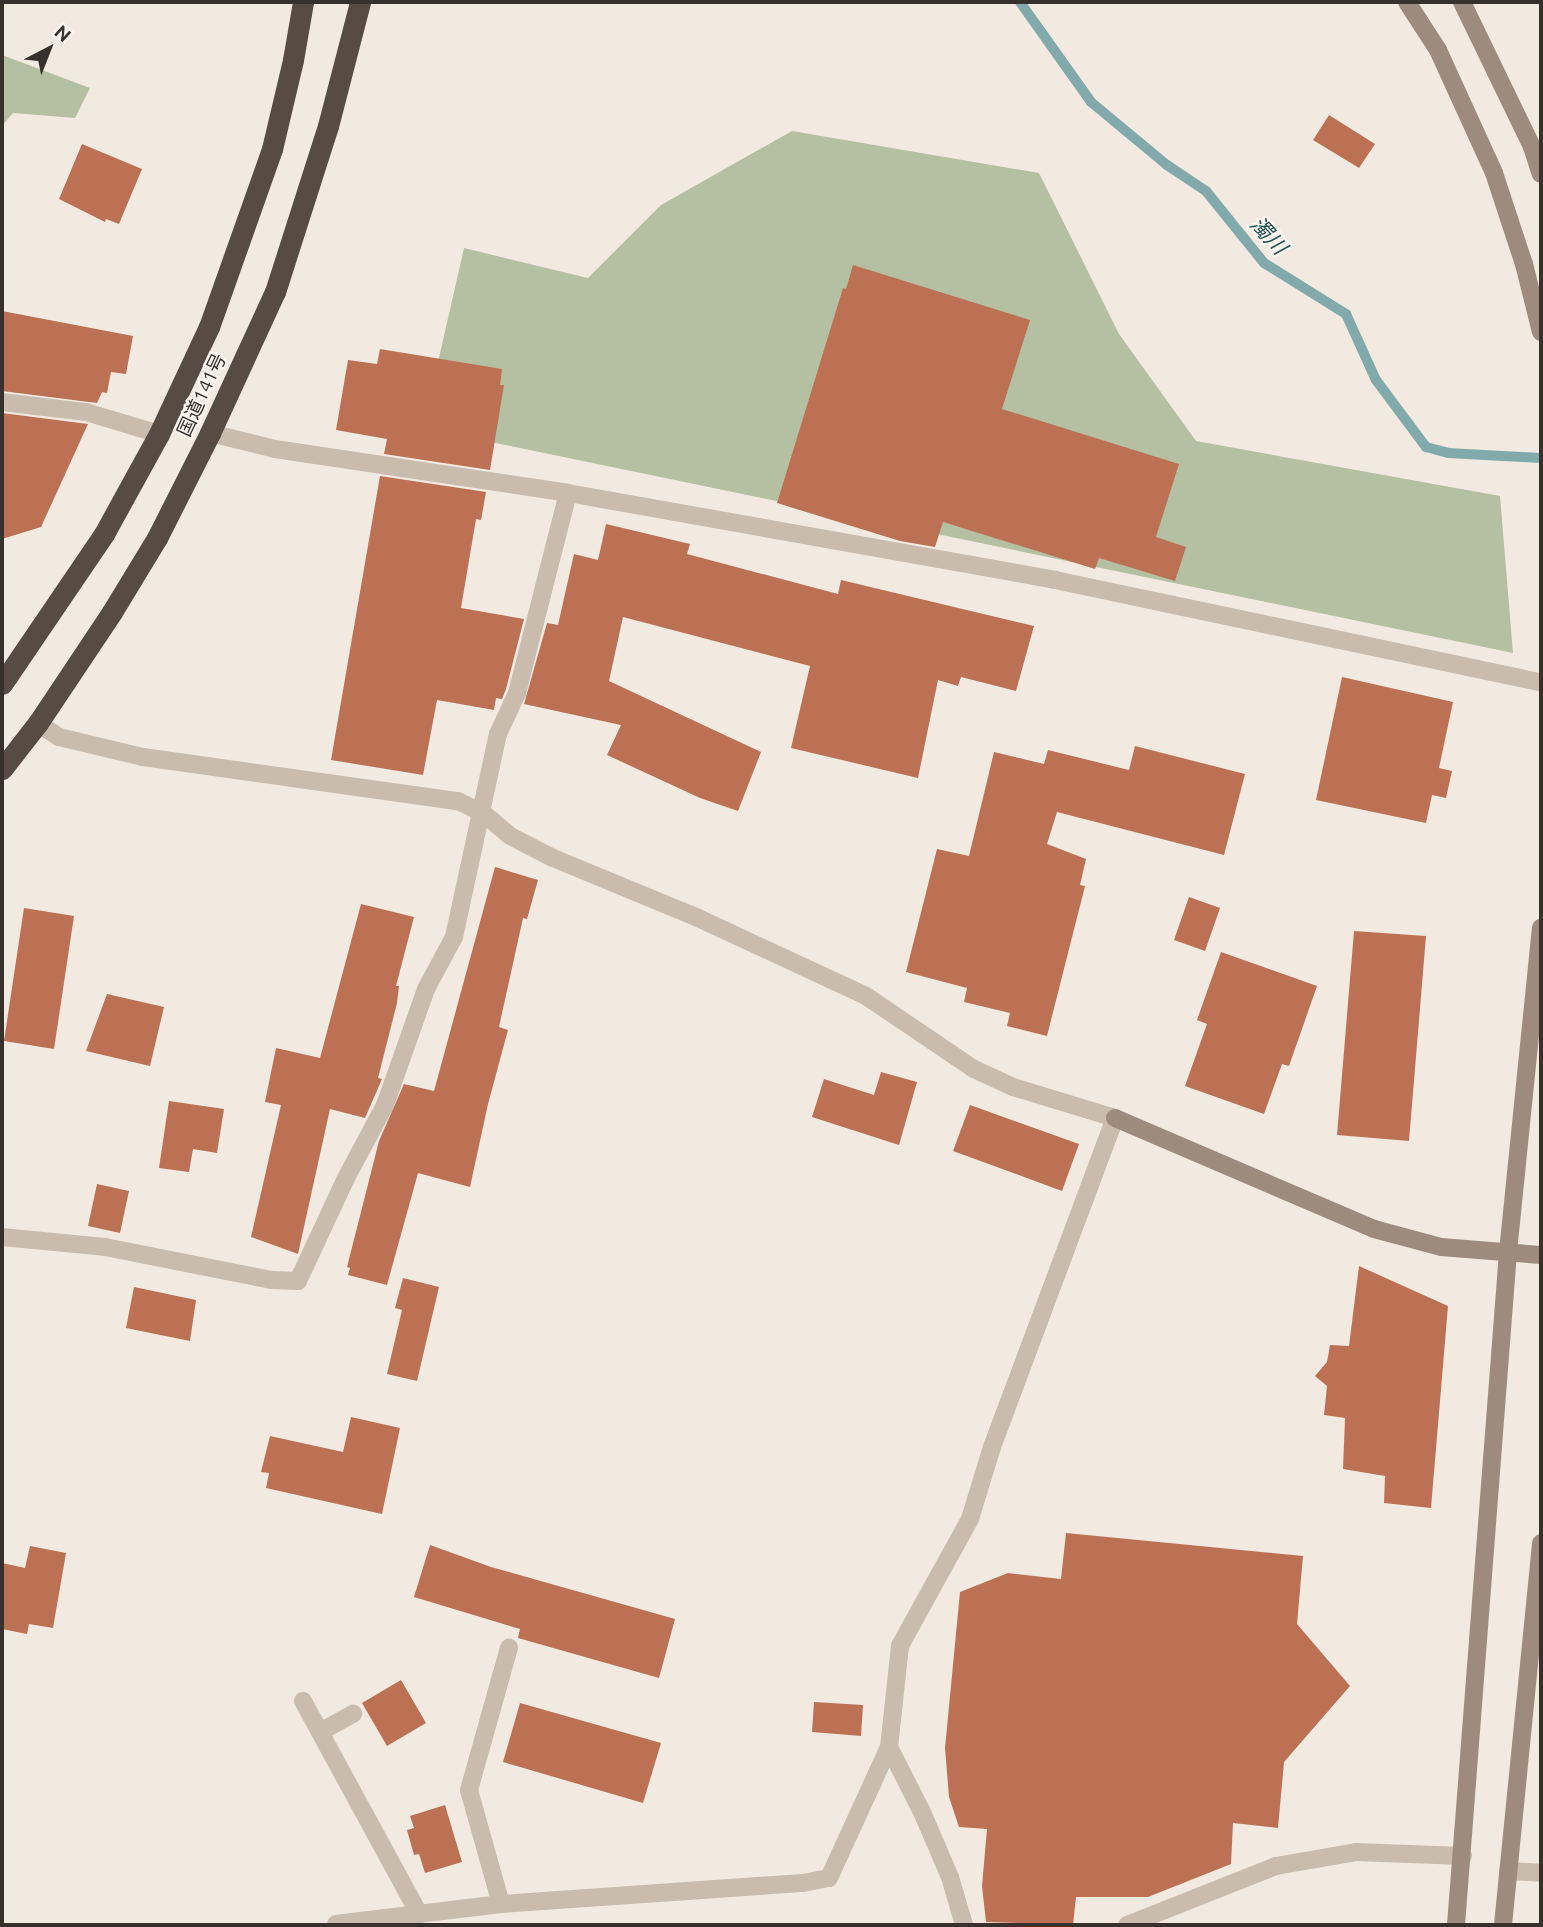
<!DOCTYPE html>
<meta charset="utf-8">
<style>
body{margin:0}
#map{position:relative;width:1543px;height:1927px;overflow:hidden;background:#f2eae1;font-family:Ubuntu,"Noto Sans JP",sans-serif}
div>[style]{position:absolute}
.green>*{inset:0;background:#b5c0a2}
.stream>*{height:10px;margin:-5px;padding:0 5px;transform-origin:5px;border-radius:5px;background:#82a9ac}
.building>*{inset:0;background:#bc7155}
.street>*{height:18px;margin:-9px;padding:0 9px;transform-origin:9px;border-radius:9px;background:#c9bbae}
.secondary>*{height:18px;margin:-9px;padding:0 9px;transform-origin:9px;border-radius:9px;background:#9d8b7f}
.highway>*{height:21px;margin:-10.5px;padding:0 10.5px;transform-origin:10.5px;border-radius:10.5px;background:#584b43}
span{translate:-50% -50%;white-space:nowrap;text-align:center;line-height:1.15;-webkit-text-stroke:5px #f9f4ed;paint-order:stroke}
.street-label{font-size:19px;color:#38302b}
.water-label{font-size:21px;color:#245257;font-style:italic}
.frame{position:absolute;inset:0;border:4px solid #38302b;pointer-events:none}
.north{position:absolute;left:14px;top:14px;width:70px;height:70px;-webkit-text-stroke:5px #f9f4ed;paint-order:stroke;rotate:42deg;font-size:19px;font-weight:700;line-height:28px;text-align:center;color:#38302b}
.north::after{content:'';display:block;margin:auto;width:24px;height:32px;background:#38302b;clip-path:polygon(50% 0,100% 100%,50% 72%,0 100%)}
</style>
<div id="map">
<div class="green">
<i style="clip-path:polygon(2px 55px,90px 88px,75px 118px,13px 113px,2px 126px)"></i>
<i style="clip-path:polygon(792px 131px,1039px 173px,1119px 334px,1196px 441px,1500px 496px,1513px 653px,423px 428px,464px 248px,588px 278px,661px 205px)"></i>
</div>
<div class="stream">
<i style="left:1020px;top:2px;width:123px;rotate:54.6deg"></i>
<i style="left:1091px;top:102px;width:99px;rotate:39.7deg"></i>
<i style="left:1167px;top:165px;width:47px;rotate:33.7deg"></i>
<i style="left:1206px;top:191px;width:92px;rotate:51.1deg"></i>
<i style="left:1264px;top:263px;width:97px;rotate:31.9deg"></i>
<i style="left:1346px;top:314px;width:72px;rotate:65.6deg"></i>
<i style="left:1376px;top:380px;width:84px;rotate:53.3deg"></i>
<i style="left:1426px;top:447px;width:23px;rotate:15deg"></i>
<i style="left:1448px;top:453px;width:93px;rotate:3.1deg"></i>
</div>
<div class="building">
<i style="clip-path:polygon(1329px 115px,1375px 144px,1359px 168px,1313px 140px)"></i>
<i style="clip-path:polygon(82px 144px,142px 169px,119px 224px,106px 219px,105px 222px,59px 199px)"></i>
<i style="clip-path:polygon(853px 265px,1030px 320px,1002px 409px,1179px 464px,1156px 537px,1186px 547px,1175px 581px,1099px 558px,1095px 569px,943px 522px,935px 547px,900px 541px,777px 503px,843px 288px,846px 289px)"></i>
<i style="clip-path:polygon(2px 311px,133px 336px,126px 374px,111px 372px,107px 393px,102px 392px,97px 403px,2px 391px)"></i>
<i style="clip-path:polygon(380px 349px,502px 369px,500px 385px,504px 385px,490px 470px,384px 454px,387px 439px,336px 430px,348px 360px,377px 364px)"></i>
<i style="clip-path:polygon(2px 413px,88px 424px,41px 527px,2px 539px)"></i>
<i style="clip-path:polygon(380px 476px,486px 492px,481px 520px,476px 519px,461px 608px,524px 619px,506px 689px,502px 699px,496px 698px,494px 710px,437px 700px,423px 775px,331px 760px)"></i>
<i style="clip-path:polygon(606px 524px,690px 544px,687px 554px,838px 594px,841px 580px,1034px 626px,1016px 691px,961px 677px,958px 686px,938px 680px,918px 778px,791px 748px,810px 666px,623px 617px,609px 681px,761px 752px,738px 811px,700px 798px,607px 755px,621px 725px,524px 704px,547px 623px,558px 625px,574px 554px,598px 560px)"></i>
<i style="clip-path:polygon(1342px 677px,1453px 702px,1439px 768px,1452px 771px,1446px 798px,1432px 795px,1426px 823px,1316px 800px)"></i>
<i style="clip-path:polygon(1135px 746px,1245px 774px,1224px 855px,1057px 812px,1047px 844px,1086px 859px,1080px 885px,1085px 886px,1047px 1036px,1007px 1026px,1010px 1013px,964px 1002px,967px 988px,906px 972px,937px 849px,969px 856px,994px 752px,1044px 764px,1048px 750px,1129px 770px)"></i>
<i style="clip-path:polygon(495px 867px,538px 880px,527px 919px,523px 918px,499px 1027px,508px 1030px,488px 1104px,470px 1187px,418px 1173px,387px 1285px,348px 1275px,350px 1268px,347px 1267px,379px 1141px,404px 1084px,434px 1091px)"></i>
<i style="clip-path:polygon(1189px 897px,1220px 908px,1205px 951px,1174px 940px)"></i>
<i style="clip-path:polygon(361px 904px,414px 917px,396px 986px,399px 986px,397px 1003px,378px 1078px,382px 1079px,365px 1118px,330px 1109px,298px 1254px,251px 1237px,281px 1105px,265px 1102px,276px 1048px,320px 1058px)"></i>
<i style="clip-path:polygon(24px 908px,74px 916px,54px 1049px,4px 1041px)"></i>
<i style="clip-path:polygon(1354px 931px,1426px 936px,1409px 1141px,1337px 1135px)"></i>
<i style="clip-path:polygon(1221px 952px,1317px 986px,1289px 1066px,1282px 1064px,1264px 1114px,1185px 1086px,1207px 1024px,1197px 1020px)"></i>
<i style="clip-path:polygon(107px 994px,164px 1007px,150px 1066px,86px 1051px)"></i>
<i style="clip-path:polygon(881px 1072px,917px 1082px,899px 1145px,812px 1117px,824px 1079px,874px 1095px)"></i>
<i style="clip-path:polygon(169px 1101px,224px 1109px,217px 1153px,193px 1149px,189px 1172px,159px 1168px)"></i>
<i style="clip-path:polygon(970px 1105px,1079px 1144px,1062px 1191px,953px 1151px)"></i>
<i style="clip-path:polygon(97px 1184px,129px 1191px,120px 1233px,88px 1226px)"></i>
<i style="clip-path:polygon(1359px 1266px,1448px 1306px,1431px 1508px,1384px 1503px,1385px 1476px,1343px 1469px,1345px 1418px,1324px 1415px,1327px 1386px,1315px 1376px,1327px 1362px,1330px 1345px,1349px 1346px)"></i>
<i style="clip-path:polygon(403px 1278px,439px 1287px,417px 1381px,387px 1374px,402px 1310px,395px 1308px)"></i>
<i style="clip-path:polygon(134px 1287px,196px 1300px,190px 1341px,126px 1328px)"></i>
<i style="clip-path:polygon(351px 1417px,400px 1428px,382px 1514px,266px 1488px,269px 1473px,261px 1472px,270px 1436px,343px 1452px)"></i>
<i style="clip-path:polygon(1066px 1533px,1303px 1556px,1297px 1624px,1350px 1686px,1284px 1762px,1278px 1828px,1233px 1823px,1231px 1864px,1148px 1897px,1076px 1897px,1073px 1925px,986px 1922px,982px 1886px,987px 1829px,959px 1827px,949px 1797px,945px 1748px,960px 1592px,1008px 1573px,1061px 1579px)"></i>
<i style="clip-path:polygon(430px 1545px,491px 1567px,675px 1619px,659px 1678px,518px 1638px,520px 1629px,414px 1597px)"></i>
<i style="clip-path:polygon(30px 1546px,66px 1553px,53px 1628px,29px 1624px,27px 1634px,2px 1629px,2px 1563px,25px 1568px)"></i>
<i style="clip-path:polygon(401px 1680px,426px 1723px,387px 1746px,362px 1703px)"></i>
<i style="clip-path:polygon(814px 1702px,863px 1705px,861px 1736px,812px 1732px)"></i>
<i style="clip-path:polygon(520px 1703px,661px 1743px,643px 1803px,503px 1762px)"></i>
<i style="clip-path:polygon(445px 1805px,462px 1862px,425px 1873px,419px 1854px,414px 1855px,407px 1830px,414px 1828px,410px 1816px)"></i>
</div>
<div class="street">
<i style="left:2px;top:402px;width:85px;rotate:6.8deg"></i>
<i style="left:86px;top:412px;width:76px;rotate:16.8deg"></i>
<i style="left:210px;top:433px;width:67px;rotate:13.8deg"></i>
<i style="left:275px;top:449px;width:296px;rotate:8.5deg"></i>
<i style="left:568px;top:493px;width:495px;rotate:10.1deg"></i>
<i style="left:1055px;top:580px;width:497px;rotate:11.9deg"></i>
<i style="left:38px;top:723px;width:25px;rotate:34deg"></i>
<i style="left:59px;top:737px;width:86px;rotate:13.4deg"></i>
<i style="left:143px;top:757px;width:318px;rotate:8deg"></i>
<i style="left:458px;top:801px;width:28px;rotate:26deg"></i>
<i style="left:483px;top:813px;width:35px;rotate:40deg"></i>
<i style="left:510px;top:836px;width:48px;rotate:27.1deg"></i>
<i style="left:553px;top:858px;width:155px;rotate:22.4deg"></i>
<i style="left:696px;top:917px;width:187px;rotate:24.9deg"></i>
<i style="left:866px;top:996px;width:130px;rotate:34.1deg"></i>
<i style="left:974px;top:1069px;width:43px;rotate:24.8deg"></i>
<i style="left:1013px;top:1087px;width:107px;rotate:16.9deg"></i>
<i style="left:1115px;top:1118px;width:351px;rotate:110.5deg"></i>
<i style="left:992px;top:1447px;width:75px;rotate:107deg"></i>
<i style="left:970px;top:1519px;width:145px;rotate:118.9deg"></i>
<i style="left:900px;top:1646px;width:102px;rotate:96.2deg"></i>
<i style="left:889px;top:1747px;width:73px;rotate:63.1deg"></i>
<i style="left:922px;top:1812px;width:71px;rotate:66.7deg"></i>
<i style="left:950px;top:1877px;width:50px;rotate:73.7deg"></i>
<i style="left:2px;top:1237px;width:103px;rotate:5.5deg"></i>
<i style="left:105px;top:1247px;width:170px;rotate:11.2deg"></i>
<i style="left:272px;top:1280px;width:26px;rotate:2deg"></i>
<i style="left:298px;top:1281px;width:111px;rotate:-65deg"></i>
<i style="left:345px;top:1180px;width:85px;rotate:-61.9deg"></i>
<i style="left:385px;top:1105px;width:123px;rotate:-70.5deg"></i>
<i style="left:426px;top:989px;width:59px;rotate:-61.7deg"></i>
<i style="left:454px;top:937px;width:208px;rotate:-77.8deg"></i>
<i style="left:498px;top:734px;width:45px;rotate:-65.1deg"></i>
<i style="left:517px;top:693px;width:206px;rotate:-75.7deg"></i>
<i style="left:303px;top:1701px;width:243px;rotate:61.4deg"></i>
<i style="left:320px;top:1732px;width:38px;rotate:-29deg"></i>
<i style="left:1508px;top:1871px;width:33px;rotate:3deg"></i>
<i style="left:501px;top:1904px;width:118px;rotate:-105.7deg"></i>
<i style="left:469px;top:1790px;width:148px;rotate:-74.3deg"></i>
<i style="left:336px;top:1924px;width:166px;rotate:-6.9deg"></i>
<i style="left:501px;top:1904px;width:303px;rotate:-4deg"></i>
<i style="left:803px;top:1883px;width:26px;rotate:-11deg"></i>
<i style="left:829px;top:1878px;width:144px;rotate:-65.4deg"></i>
<i style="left:1127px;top:1925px;width:160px;rotate:-21.6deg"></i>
<i style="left:1276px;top:1866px;width:81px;rotate:-9.9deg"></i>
<i style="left:1356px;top:1852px;width:107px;rotate:2.1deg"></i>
</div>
<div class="secondary">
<i style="left:1407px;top:2px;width:57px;rotate:57.1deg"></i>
<i style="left:1438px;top:50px;width:135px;rotate:65.5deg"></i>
<i style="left:1494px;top:173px;width:96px;rotate:71.8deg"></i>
<i style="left:1524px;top:264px;width:70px;rotate:76deg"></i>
<i style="left:1462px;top:2px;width:161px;rotate:64.2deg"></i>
<i style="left:1532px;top:147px;width:28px;rotate:72deg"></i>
<i style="left:1115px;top:1118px;width:282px;rotate:23.2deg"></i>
<i style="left:1374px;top:1229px;width:69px;rotate:15deg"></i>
<i style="left:1441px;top:1247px;width:100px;rotate:4.6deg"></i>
<i style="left:1456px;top:1925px;width:675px;rotate:-85.58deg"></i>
<i style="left:1508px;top:1252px;width:326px;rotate:-84.2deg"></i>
<i style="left:1503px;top:1925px;width:384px;rotate:-84.3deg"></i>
</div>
<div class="highway">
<i style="left:2px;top:684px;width:181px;rotate:-55.8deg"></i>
<i style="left:104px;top:534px;width:114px;rotate:-61.2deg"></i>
<i style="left:159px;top:434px;width:118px;rotate:-65deg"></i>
<i style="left:209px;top:327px;width:189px;rotate:-70.5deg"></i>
<i style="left:272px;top:149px;width:91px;rotate:-76.7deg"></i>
<i style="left:293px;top:60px;width:59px;rotate:-80.2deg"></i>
<i style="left:2px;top:769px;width:58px;rotate:-52deg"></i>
<i style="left:38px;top:723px;width:133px;rotate:-56.3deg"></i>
<i style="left:112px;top:612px;width:87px;rotate:-58.7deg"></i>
<i style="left:157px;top:538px;width:118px;rotate:-63.2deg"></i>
<i style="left:210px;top:433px;width:155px;rotate:-65.3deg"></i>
<i style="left:275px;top:292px;width:174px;rotate:-72.3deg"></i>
<i style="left:328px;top:126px;width:128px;rotate:-75.5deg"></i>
</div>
<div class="street-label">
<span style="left:202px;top:395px;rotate:-65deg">国道141号</span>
</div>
<div class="water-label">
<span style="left:1269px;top:235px;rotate:47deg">濁川</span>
</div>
<div class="frame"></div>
<div class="north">N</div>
</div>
